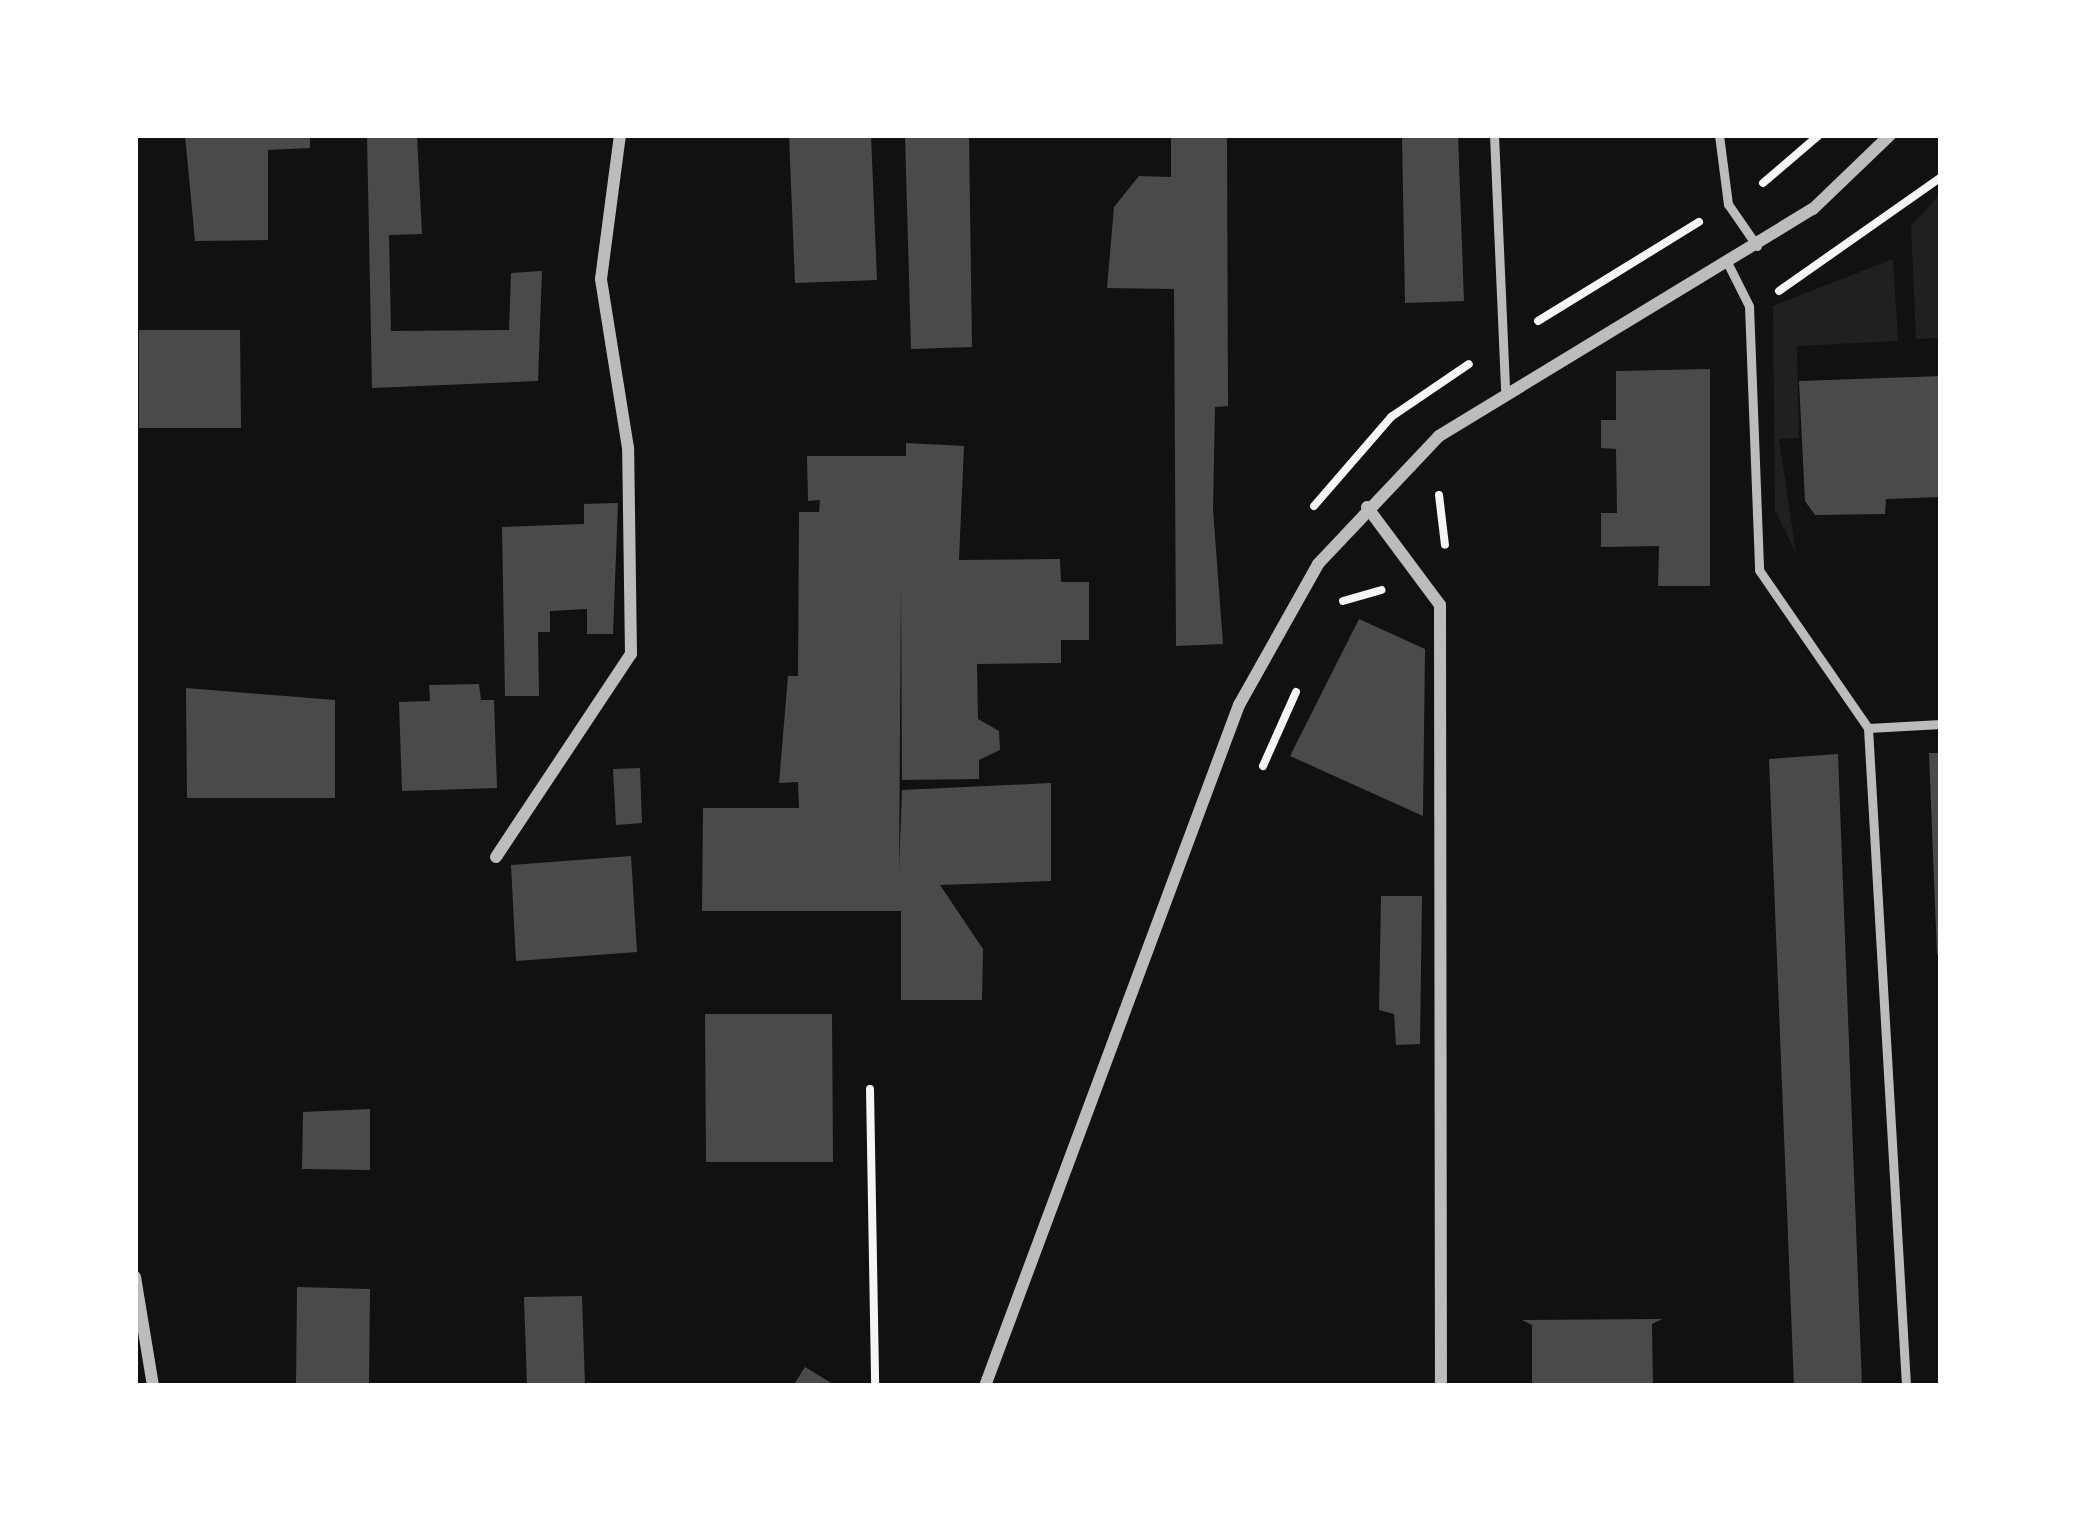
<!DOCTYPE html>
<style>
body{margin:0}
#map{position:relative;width:2076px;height:1521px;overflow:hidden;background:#111;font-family:"Fira Sans Condensed",sans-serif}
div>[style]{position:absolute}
.green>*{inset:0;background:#202020}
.building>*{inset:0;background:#4a4a4a}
.path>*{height:8px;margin:-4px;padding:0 4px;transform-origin:4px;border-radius:4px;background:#f5f5f5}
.service>*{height:9px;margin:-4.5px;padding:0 4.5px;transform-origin:4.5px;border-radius:4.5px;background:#bcbcbc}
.minor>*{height:12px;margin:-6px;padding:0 6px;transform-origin:6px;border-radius:6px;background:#bcbcbc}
span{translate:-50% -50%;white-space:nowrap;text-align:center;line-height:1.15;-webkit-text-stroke:9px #fff;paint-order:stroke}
.frame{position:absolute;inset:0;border:138px solid #fff;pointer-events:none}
</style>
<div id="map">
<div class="green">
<i style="clip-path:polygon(1941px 194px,1941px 338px,1916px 339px,1911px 225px)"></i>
<i style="clip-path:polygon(1893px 259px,1898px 341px,1797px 346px,1799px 438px,1779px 439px,1796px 553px,1775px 510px,1773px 306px)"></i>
</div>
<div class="building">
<i style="clip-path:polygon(185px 135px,310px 135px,310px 148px,268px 150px,268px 240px,195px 241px)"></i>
<i style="clip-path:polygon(367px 135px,417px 135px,422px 234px,389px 235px,391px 331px,509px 330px,511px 273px,542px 271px,538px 381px,372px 388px)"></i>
<i style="clip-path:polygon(789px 135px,871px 135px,877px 280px,795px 283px)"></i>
<i style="clip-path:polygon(905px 135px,969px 135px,972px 347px,911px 349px)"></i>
<i style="clip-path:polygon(1171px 135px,1227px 135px,1228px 406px,1215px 407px,1213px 509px,1223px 644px,1176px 646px,1174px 289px,1107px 288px,1114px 207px,1139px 176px,1171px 177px)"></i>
<i style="clip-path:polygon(1402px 135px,1458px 135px,1464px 301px,1405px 303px)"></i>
<i style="clip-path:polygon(139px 330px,240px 330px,241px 428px,139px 428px)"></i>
<i style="clip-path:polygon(1710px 369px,1710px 586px,1658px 586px,1659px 546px,1601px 547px,1601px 513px,1617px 513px,1616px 449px,1601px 448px,1601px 420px,1616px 420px,1616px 371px)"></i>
<i style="clip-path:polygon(1941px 376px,1941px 497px,1886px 499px,1885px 514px,1815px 515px,1805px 501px,1799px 381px)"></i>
<i style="clip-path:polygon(906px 443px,964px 446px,959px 560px,1060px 559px,1061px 582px,1089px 582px,1089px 640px,1061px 640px,1061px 663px,977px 664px,978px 719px,999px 731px,1000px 750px,979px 760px,979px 779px,902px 780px,901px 588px,899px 869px,902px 790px,1051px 783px,1051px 881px,940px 885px,983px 949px,982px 1000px,901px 1000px,901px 911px,702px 911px,703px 808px,799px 808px,798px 782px,779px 783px,788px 676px,798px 676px,799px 512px,819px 512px,820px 500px,808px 501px,807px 456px,906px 456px)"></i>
<i style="clip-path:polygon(618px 503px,613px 634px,587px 634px,587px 609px,550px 611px,550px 632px,538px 632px,539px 696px,505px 696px,502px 527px,584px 524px,584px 504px)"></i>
<i style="clip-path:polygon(1359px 619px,1425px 649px,1423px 816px,1290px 756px)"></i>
<i style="clip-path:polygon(479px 684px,481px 700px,494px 700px,497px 788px,402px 791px,399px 702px,430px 701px,429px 685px)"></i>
<i style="clip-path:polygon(186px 688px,335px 700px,335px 798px,187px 798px)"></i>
<i style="clip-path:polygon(1929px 753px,1941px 753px,1941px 955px,1937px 955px)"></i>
<i style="clip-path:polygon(1838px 754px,1862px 1386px,1794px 1386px,1769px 759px)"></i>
<i style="clip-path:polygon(640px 768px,642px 823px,616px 825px,613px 769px)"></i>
<i style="clip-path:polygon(631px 856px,637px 952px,516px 961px,511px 865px)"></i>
<i style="clip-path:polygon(1381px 896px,1422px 896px,1420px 1044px,1396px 1045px,1394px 1014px,1379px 1010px)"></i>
<i style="clip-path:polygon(705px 1014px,832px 1014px,833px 1162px,706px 1162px)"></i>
<i style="clip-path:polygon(370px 1109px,370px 1170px,302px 1169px,303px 1112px)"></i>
<i style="clip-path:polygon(297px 1287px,370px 1289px,369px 1386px,296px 1386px)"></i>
<i style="clip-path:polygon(582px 1296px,585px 1386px,527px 1386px,524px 1297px)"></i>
<i style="clip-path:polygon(1662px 1319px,1652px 1324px,1653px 1386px,1532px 1386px,1532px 1325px,1522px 1320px)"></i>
<i style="clip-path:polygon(805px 1367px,836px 1386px,793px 1386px)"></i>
</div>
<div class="path">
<i style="left:1763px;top:183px;width:74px;rotate:-40.6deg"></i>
<i style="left:1779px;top:291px;width:198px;rotate:-35.1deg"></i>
<i style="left:1538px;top:321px;width:189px;rotate:-31.6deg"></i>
<i style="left:1439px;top:495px;width:50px;rotate:83.2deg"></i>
<i style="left:1314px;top:506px;width:118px;rotate:-49.1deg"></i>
<i style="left:1391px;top:417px;width:94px;rotate:-34.2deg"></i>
<i style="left:1343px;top:601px;width:40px;rotate:-16deg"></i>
<i style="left:1263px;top:766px;width:81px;rotate:-66deg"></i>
<i style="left:870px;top:1089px;width:297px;rotate:89deg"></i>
</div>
<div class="service">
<i style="left:1494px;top:135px;width:254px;rotate:87.5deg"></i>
<i style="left:1719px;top:135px;width:70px;rotate:82.6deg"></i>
<i style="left:1728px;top:204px;width:51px;rotate:55.4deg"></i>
<i style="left:1727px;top:262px;width:49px;rotate:63.4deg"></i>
<i style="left:1749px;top:306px;width:264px;rotate:87.8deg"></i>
<i style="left:1759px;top:570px;width:192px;rotate:55.4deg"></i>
<i style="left:1868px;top:728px;width:659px;rotate:86.69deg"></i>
<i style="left:1868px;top:728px;width:73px;rotate:-3.1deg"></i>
</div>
<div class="minor">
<i style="left:1367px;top:507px;width:122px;rotate:53.3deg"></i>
<i style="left:1440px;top:605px;width:781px;rotate:89.93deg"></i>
<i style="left:496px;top:857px;width:244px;rotate:-56.4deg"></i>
<i style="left:631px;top:654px;width:206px;rotate:-90.8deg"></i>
<i style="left:628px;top:448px;width:171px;rotate:-99.1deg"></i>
<i style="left:601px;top:279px;width:145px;rotate:-82.5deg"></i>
<i style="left:135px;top:1277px;width:110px;rotate:80.6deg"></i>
<i style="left:985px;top:1386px;width:727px;rotate:-69.55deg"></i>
<i style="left:1239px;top:705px;width:162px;rotate:-60.7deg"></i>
<i style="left:1318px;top:564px;width:176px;rotate:-46.6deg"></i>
<i style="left:1439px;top:436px;width:437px;rotate:-31.3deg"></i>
<i style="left:1813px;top:209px;width:107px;rotate:-43.9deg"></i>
</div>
<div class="frame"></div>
</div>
